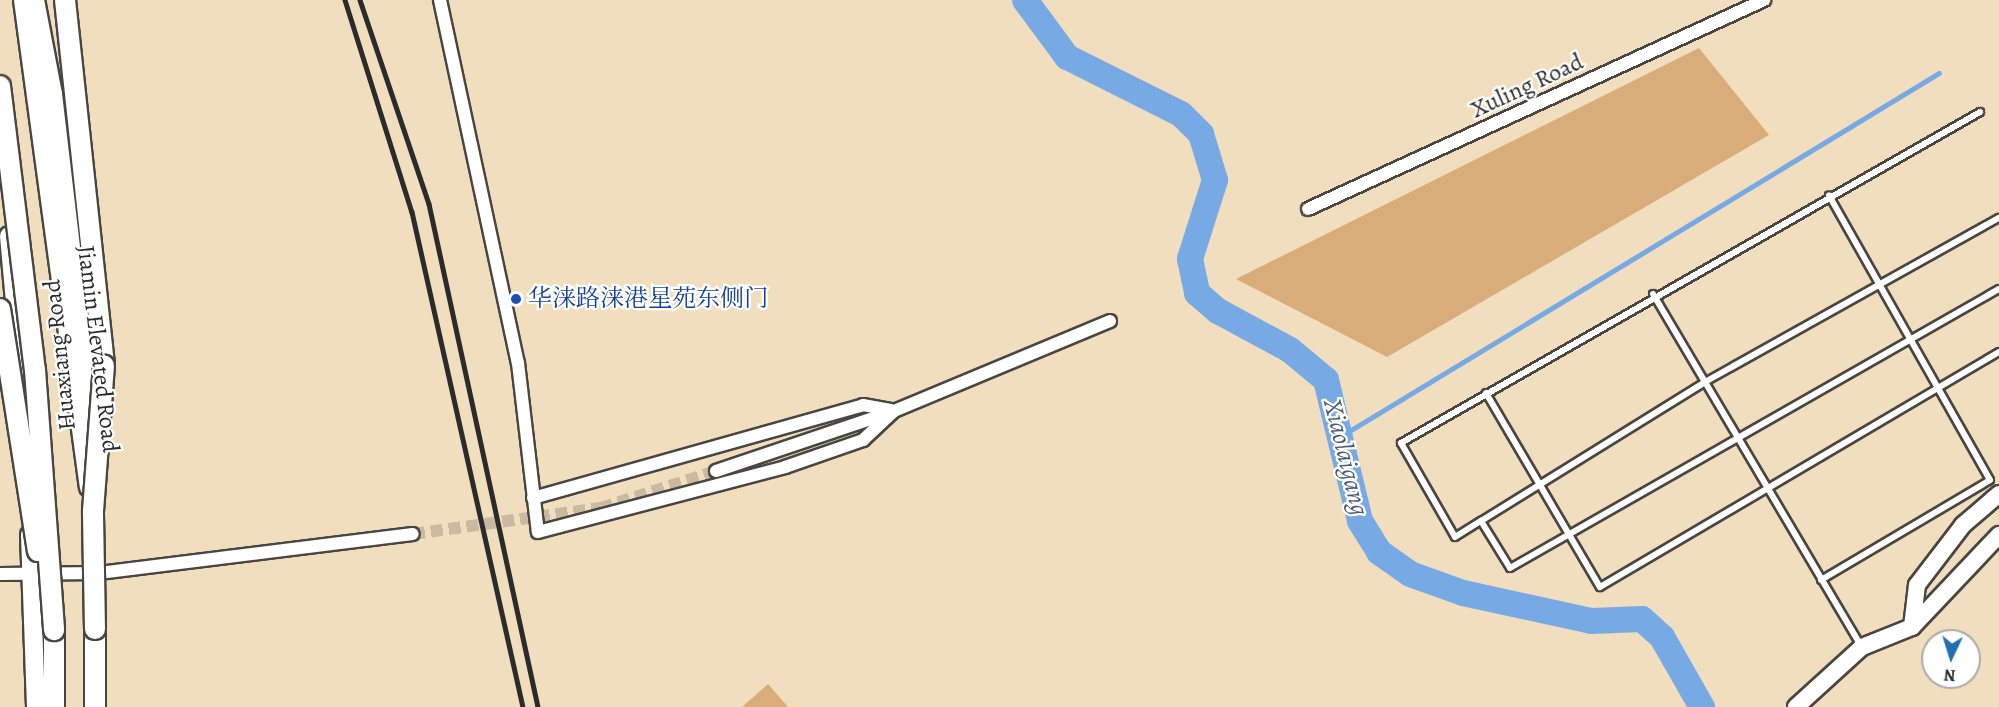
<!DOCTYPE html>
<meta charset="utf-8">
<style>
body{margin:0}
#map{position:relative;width:1999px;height:707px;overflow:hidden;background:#f1debf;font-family:Alegreya,"Noto Serif SC",serif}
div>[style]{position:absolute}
.stream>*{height:4.5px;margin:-2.25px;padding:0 2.25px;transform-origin:2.25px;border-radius:2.25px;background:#77aae4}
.river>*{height:26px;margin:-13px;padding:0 13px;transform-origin:13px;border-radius:13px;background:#77aae4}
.building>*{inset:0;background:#d8ad7a}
.minor-tunnel>*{height:12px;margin-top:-6px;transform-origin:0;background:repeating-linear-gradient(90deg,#c9baa1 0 12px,transparent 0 18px)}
.roads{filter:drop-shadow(2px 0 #494641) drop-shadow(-2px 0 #494641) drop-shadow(0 2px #494641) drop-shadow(0 -2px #494641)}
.service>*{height:6px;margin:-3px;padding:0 3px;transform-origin:3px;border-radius:3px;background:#fff}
.minor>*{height:12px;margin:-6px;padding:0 6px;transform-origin:6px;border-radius:6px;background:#fff}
.secondary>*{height:16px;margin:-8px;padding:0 8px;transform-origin:8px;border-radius:8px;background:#fff}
.primary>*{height:18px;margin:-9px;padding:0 9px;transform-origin:9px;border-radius:9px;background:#fff}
.trunk>*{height:20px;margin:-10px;padding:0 10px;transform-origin:10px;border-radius:10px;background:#fff}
.rail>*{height:4.5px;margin:-2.25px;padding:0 2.25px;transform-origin:2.25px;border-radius:2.25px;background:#2b2b2b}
.bridges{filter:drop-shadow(2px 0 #494641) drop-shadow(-2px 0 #494641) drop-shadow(0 2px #494641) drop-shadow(0 -2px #494641)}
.trunk-bridge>*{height:20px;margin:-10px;padding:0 10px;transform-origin:10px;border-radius:10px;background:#fff}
.dots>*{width:16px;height:16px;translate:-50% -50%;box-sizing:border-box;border:3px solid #fff;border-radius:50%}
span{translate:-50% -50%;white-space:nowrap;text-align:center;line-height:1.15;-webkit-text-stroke:4.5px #fff;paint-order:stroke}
.street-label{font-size:24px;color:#2b2b2b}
.transit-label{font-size:24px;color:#164399}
.left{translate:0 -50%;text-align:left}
.water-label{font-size:26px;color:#495e75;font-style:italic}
.north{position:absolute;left:1921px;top:629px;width:60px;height:60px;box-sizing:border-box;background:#fff;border:2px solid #aaa;border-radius:50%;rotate:184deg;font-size:16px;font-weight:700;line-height:24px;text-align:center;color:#2b2b2b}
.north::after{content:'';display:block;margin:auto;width:21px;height:27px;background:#1f6fb2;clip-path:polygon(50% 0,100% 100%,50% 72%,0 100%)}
</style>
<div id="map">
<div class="stream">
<i style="left:1343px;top:435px;width:697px;rotate:-31.27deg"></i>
</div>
<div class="river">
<i style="left:1025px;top:0;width:71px;rotate:53.6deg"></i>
<i style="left:1067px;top:57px;width:127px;rotate:26.6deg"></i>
<i style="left:1181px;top:114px;width:28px;rotate:45deg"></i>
<i style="left:1201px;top:134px;width:48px;rotate:73.1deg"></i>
<i style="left:1215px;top:180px;width:83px;rotate:107.6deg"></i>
<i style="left:1190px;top:259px;width:35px;rotate:78deg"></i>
<i style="left:1197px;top:293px;width:28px;rotate:41deg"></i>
<i style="left:1218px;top:311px;width:82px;rotate:28.4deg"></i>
<i style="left:1290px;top:350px;width:47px;rotate:39.8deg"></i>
<i style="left:1326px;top:380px;width:145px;rotate:76.4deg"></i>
<i style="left:1360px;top:521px;width:36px;rotate:58deg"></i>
<i style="left:1379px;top:552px;width:38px;rotate:35deg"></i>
<i style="left:1410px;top:574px;width:56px;rotate:19.7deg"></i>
<i style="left:1463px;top:593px;width:131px;rotate:12.3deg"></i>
<i style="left:1591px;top:621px;width:51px;rotate:-2.2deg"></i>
<i style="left:1642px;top:619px;width:27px;rotate:42deg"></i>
<i style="left:1662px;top:637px;width:81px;rotate:60.3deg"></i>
</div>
<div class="building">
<i style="clip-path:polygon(1699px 48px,1769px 135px,1387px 357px,1236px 279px)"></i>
<i style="clip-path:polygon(768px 684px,788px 707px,742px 707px)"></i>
</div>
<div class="minor-tunnel">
<i style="left:413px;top:534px;width:190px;rotate:-7.9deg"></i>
<i style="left:601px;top:508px;width:121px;rotate:-17.8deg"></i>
</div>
<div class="roads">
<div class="service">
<i style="left:1980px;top:112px;width:667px;rotate:150.24deg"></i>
<i style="left:1401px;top:443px;width:108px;rotate:60.1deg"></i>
<i style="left:1455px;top:537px;width:31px;rotate:-32deg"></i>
<i style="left:1481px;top:521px;width:55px;rotate:58.3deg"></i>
<i style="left:1510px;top:568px;width:563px;rotate:-29.71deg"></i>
<i style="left:1653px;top:294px;width:410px;rotate:59.4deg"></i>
<i style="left:1486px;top:393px;width:225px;rotate:59.6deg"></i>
<i style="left:1600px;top:587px;width:463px;rotate:-30.5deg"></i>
<i style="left:1481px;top:521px;width:264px;rotate:-31.8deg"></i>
<i style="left:1705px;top:382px;width:337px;rotate:-29.2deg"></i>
<i style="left:1821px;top:580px;width:196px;rotate:-30.6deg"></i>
<i style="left:1990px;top:480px;width:327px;rotate:-119.5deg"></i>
</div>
<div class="minor">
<i style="left:440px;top:0;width:371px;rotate:77.9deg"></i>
<i style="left:518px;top:363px;width:170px;rotate:83.3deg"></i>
<i style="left:538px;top:532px;width:255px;rotate:-14.7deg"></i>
<i style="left:785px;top:467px;width:83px;rotate:-19.1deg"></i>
<i style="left:863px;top:440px;width:42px;rotate:-43.1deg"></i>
<i style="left:1308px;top:209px;width:502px;rotate:-24.62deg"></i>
<i style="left:716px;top:471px;width:188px;rotate:-18.6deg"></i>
<i style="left:894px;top:411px;width:234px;rotate:-22.6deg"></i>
<i style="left:533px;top:498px;width:343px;rotate:-15.7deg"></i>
<i style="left:863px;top:405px;width:28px;rotate:10deg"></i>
<i style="left:0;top:574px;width:99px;rotate:-0.6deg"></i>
<i style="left:99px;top:573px;width:316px;rotate:-7.1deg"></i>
</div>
<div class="secondary">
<i style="left:1999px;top:494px;width:48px;rotate:139.3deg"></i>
<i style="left:1963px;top:525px;width:76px;rotate:127.5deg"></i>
<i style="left:1917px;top:585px;width:42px;rotate:96.8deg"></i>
<i style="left:1912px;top:627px;width:127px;rotate:-46.6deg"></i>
<i style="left:1796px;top:707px;width:89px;rotate:-42.3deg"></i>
<i style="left:1862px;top:647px;width:54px;rotate:-21.8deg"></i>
</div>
<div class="primary">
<i style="left:35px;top:0;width:96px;rotate:79.2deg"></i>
<i style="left:53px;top:94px;width:343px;rotate:83.3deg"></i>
<i style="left:9px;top:236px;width:200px;rotate:84.8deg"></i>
<i style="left:30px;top:535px;width:172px;rotate:88deg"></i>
</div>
<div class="trunk">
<i style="left:24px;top:0;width:491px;rotate:82.3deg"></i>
<i style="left:65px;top:0;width:367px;rotate:83.9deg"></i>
<i style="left:54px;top:630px;width:77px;rotate:90deg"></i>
<i style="left:95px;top:707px;width:78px;rotate:-90deg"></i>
</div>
</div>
<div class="rail">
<i style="left:345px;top:0;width:222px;rotate:72.5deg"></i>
<i style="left:412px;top:212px;width:507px;rotate:77.36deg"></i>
<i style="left:360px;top:0;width:215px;rotate:71.3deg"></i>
<i style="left:429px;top:204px;width:515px;rotate:77.77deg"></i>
</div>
<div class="bridges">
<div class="trunk-bridge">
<i style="left:0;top:86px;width:286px;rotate:83deg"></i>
<i style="left:35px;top:370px;width:261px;rotate:85.8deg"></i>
<i style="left:0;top:309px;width:245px;rotate:81.1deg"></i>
<i style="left:95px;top:629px;width:118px;rotate:-91deg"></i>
<i style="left:93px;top:511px;width:146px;rotate:-85.7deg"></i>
</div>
</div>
<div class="dots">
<i style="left:516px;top:299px;background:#1a4fb4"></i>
</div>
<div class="street-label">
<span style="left:1527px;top:86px;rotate:-25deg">Xuling Road</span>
<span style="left:98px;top:349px;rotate:83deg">Jiamin Elevated Road</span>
<span style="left:60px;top:355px;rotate:-96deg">Huaxiang Road</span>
</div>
<div class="transit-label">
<span class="left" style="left:528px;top:299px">华涞路涞港星苑东侧门</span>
</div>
<div class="water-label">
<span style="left:1346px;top:457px;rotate:76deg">Xiaolaigang</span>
</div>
<div class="north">N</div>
</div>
